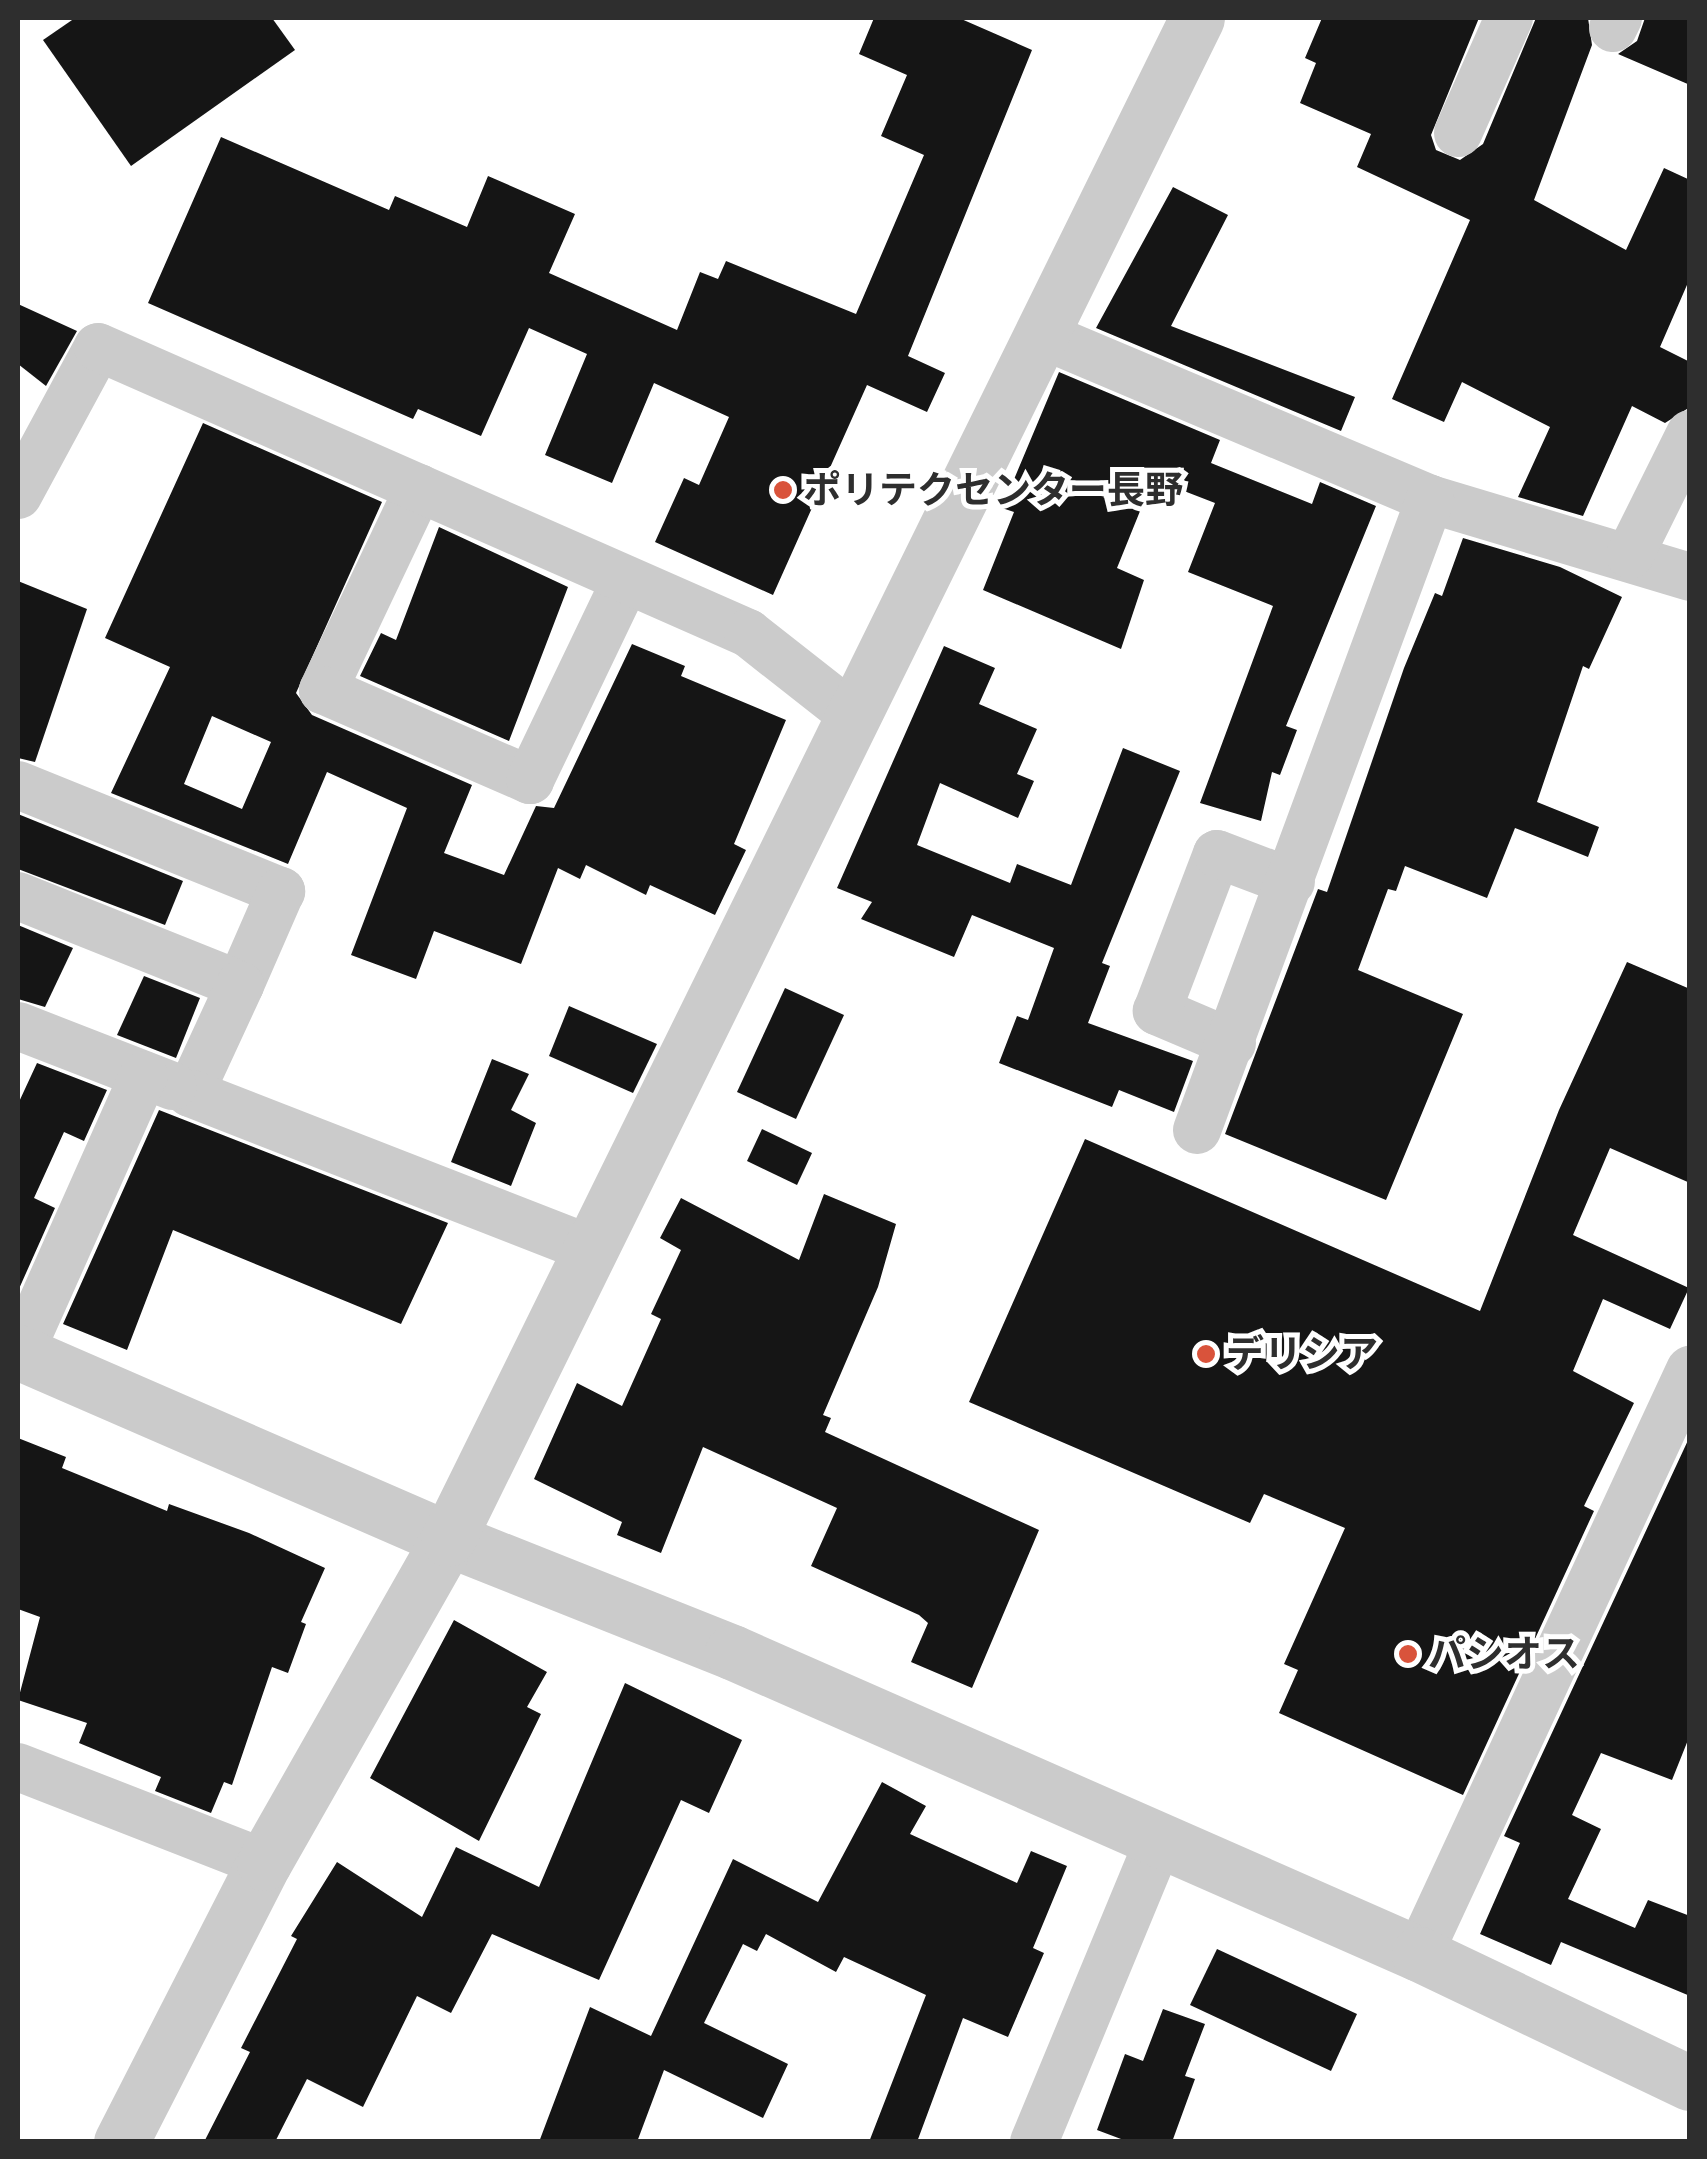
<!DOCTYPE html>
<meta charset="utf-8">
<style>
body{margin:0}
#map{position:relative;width:1707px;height:2159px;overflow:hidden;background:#fff;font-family:Cabin,"Noto Sans JP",sans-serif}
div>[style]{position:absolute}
.building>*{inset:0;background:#151515}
.minor>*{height:48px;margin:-24px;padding:0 24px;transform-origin:24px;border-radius:24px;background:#cbcbcb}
.tertiary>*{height:55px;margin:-27.5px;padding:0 27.5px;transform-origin:27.5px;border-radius:27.5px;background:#cbcbcb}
.dots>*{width:28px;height:28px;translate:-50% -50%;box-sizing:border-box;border:5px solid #fff;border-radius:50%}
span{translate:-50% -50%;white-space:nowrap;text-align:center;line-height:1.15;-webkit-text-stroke:10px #fff;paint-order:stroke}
.poi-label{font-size:38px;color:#2e2e2e;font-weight:700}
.left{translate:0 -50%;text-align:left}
.frame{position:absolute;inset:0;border:20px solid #2e2e2e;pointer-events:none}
</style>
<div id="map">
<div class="building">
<i style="clip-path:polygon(75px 18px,272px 18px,295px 50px,131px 166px,43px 40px)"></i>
<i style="clip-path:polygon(874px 18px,959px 18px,1032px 50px,908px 356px,945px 373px,927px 412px,867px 385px,773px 595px,655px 542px,684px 478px,699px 485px,729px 417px,654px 383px,612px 483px,545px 455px,587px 354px,529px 328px,481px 436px,418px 409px,413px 419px,148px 303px,221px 137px,389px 210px,395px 196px,467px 227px,488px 176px,575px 214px,549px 273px,677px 330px,700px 272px,718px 279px,726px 261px,856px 314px,924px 155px,881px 136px,907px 75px,859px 54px)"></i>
<i style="clip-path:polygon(1322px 18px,1479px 18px,1431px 135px,1436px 150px,1460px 160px,1483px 144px,1536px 18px,1588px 18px,1592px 45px,1534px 200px,1626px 250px,1664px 168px,1690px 180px,1690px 278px,1660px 347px,1690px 362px,1690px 407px,1665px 423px,1632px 406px,1583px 516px,1518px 497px,1550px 427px,1462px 382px,1444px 422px,1392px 399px,1470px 220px,1357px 167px,1371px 134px,1300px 103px,1316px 63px,1305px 58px)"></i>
<i style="clip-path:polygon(1645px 18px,1690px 18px,1690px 85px,1618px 54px,1637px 41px)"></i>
<i style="clip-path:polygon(1173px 187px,1228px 215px,1171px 326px,1355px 397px,1341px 431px,1096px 328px)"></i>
<i style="clip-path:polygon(18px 304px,77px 331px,46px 386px,18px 364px)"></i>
<i style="clip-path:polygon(1059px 372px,1220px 440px,1211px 463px,1312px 504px,1320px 482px,1376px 506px,1286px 726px,1297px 730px,1280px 775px,1272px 772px,1261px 821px,1200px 803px,1273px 606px,1188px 572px,1215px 503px,1153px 479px,1117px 568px,1144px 580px,1121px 649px,983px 590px,1014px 512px,1002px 508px)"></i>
<i style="clip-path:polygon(evenodd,203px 423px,382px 502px,296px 693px,312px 715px,472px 785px,444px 853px,504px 875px,536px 806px,554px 808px,632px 644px,685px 666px,681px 676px,786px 720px,734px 844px,746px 850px,715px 915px,650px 885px,646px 895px,586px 865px,580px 879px,558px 868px,521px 964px,434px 931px,416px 979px,351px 955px,407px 808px,327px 772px,288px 864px,111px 793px,170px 667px,105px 638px,203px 423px,212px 716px,271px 742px,242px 809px,184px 784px,212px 716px)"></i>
<i style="clip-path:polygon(439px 527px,568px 587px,509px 741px,360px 676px,381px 633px,396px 640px)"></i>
<i style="clip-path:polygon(1463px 538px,1560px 567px,1622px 597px,1589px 669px,1583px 666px,1537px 802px,1599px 827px,1588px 857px,1515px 828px,1487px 898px,1405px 866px,1396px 891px,1388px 889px,1358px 970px,1463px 1014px,1386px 1200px,1225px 1134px,1318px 889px,1327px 892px,1404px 668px,1435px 593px,1442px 596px)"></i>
<i style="clip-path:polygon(18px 581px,87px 609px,35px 762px,18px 758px)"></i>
<i style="clip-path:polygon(944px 646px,995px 668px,979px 704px,1037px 729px,1017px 774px,1034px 781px,1018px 818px,940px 783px,917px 845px,1010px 883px,1017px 864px,1071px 885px,1123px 748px,1180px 771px,1102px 963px,1110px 966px,1088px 1023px,1193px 1061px,1174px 1112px,1119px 1090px,1112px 1107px,999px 1063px,1017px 1016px,1028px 1020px,1054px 948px,972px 915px,954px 957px,861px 919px,872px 902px,837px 888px)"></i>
<i style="clip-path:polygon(18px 814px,183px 881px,165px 925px,18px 869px)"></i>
<i style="clip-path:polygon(18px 925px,73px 948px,45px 1007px,18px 999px)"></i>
<i style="clip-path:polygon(1627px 962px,1690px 989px,1690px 1183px,1610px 1148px,1573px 1235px,1689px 1288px,1670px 1329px,1603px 1299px,1573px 1371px,1634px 1403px,1584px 1506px,1594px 1511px,1463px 1795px,1279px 1713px,1298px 1670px,1284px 1664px,1345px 1528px,1264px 1494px,1250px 1523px,969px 1402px,1085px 1139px,1480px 1311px,1559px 1110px)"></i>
<i style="clip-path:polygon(144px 976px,200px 998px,176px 1058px,117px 1035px)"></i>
<i style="clip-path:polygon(785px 988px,844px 1015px,796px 1119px,737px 1092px)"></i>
<i style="clip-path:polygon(569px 1006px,657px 1044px,633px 1093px,549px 1056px)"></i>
<i style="clip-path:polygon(492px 1059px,529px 1074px,511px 1110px,536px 1123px,511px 1186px,451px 1162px)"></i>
<i style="clip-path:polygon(37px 1063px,107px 1090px,84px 1141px,64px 1132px,34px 1198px,55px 1208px,18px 1291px,18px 1104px)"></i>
<i style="clip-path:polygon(159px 1110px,448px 1223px,401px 1324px,173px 1230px,127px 1350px,63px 1324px)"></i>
<i style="clip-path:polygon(762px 1129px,812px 1153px,797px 1185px,747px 1161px)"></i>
<i style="clip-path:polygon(824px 1194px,896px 1224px,878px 1287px,823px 1415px,831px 1418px,825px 1432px,1039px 1530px,972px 1688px,911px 1662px,928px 1623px,919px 1615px,811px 1566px,837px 1508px,703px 1447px,661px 1553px,617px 1535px,622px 1522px,534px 1479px,577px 1383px,622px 1406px,661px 1319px,651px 1314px,681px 1250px,660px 1238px,681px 1198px,799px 1260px)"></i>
<i style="clip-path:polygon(1690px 1436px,1690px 1735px,1672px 1780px,1601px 1753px,1572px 1815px,1601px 1829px,1568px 1899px,1635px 1928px,1648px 1900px,1690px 1916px,1690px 1996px,1561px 1942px,1551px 1965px,1480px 1934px,1520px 1843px,1504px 1836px)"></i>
<i style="clip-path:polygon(18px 1438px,66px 1457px,62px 1468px,167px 1511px,169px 1504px,249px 1533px,325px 1568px,301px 1622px,306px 1624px,288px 1673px,272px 1667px,232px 1785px,224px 1782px,211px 1813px,155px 1791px,161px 1777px,79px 1743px,87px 1723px,18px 1700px,40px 1617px,18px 1609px)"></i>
<i style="clip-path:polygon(454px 1620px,547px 1672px,527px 1707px,541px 1714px,479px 1841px,370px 1778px)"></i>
<i style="clip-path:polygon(625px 1683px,742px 1740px,709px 1813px,681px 1800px,599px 1980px,492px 1934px,451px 2013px,417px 1996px,363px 2107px,307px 2079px,275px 2142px,204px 2142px,250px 2052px,241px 2048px,297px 1939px,291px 1936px,337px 1862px,422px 1917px,456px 1847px,539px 1887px)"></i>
<i style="clip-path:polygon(882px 1782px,926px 1806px,910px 1834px,1017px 1883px,1031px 1851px,1067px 1866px,1033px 1948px,1044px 1953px,1008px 2037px,963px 2018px,917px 2142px,869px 2142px,926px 1995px,844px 1957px,836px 1972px,766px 1934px,757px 1951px,743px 1944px,704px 2023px,788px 2064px,763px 2118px,664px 2070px,637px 2142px,539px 2142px,590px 2007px,651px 2036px,733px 1859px,818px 1902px)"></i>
<i style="clip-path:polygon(1217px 1949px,1357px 2014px,1331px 2071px,1190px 2005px)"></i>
<i style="clip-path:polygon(1163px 2009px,1205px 2024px,1185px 2076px,1195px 2079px,1172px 2142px,1129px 2142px,1097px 2130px,1125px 2054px,1143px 2061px)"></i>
</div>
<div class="minor">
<i style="left:1613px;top:28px;width:11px;rotate:-63deg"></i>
<i style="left:1458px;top:133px;width:126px;rotate:-66.1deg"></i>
<i style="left:1042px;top:335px;width:421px;rotate:22.9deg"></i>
<i style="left:1430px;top:499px;width:271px;rotate:16.7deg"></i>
<i style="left:419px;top:488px;width:224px;rotate:115.4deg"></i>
<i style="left:323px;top:690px;width:226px;rotate:23.5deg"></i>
<i style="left:530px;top:780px;width:222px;rotate:-64.4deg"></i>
<i style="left:18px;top:495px;width:168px;rotate:-61.6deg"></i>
<i style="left:98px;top:347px;width:710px;rotate:23.75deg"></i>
<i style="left:748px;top:633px;width:137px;rotate:38.2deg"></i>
<i style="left:1630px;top:555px;width:135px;rotate:-63.6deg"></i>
<i style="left:18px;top:785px;width:284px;rotate:22deg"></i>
<i style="left:281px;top:891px;width:103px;rotate:113.6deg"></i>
<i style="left:18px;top:896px;width:239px;rotate:21.8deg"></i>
<i style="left:240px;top:985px;width:119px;rotate:114.8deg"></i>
<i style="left:190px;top:1093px;width:427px;rotate:21.3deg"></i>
<i style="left:18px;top:1026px;width:166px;rotate:21.2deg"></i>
<i style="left:1232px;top:1043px;width:82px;rotate:-156.9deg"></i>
<i style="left:1157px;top:1011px;width:168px;rotate:-69.1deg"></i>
<i style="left:1217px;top:854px;width:79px;rotate:20.7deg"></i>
<i style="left:1197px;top:1130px;width:673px;rotate:-69.73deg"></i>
<i style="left:20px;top:1353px;width:304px;rotate:-66deg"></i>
<i style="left:18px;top:1767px;width:264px;rotate:21.3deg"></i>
<i style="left:1419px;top:1954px;width:644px;rotate:-65.11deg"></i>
<i style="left:1034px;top:2142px;width:327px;rotate:-67.5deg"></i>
</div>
<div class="tertiary">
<i style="left:18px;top:1352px;width:469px;rotate:23.5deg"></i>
<i style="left:448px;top:1539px;width:306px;rotate:21.7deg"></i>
<i style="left:732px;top:1652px;width:750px;rotate:23.73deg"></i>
<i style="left:1419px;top:1954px;width:300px;rotate:25.5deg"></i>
<i style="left:121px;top:2142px;width:314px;rotate:-62.9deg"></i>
<i style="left:264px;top:1863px;width:373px;rotate:-60.4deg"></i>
<i style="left:448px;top:1539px;width:1695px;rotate:-63.78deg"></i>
</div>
<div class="dots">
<i style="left:783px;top:490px;background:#d9533b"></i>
<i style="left:1206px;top:1354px;background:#d9533b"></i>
<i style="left:1408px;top:1654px;background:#d9533b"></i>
</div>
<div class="poi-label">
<span class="left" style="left:803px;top:490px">ポリテクセンター長野</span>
<span class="left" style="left:1226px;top:1354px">デリシア</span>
<span class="left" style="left:1428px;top:1654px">パシオス</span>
</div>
<div class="frame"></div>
</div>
